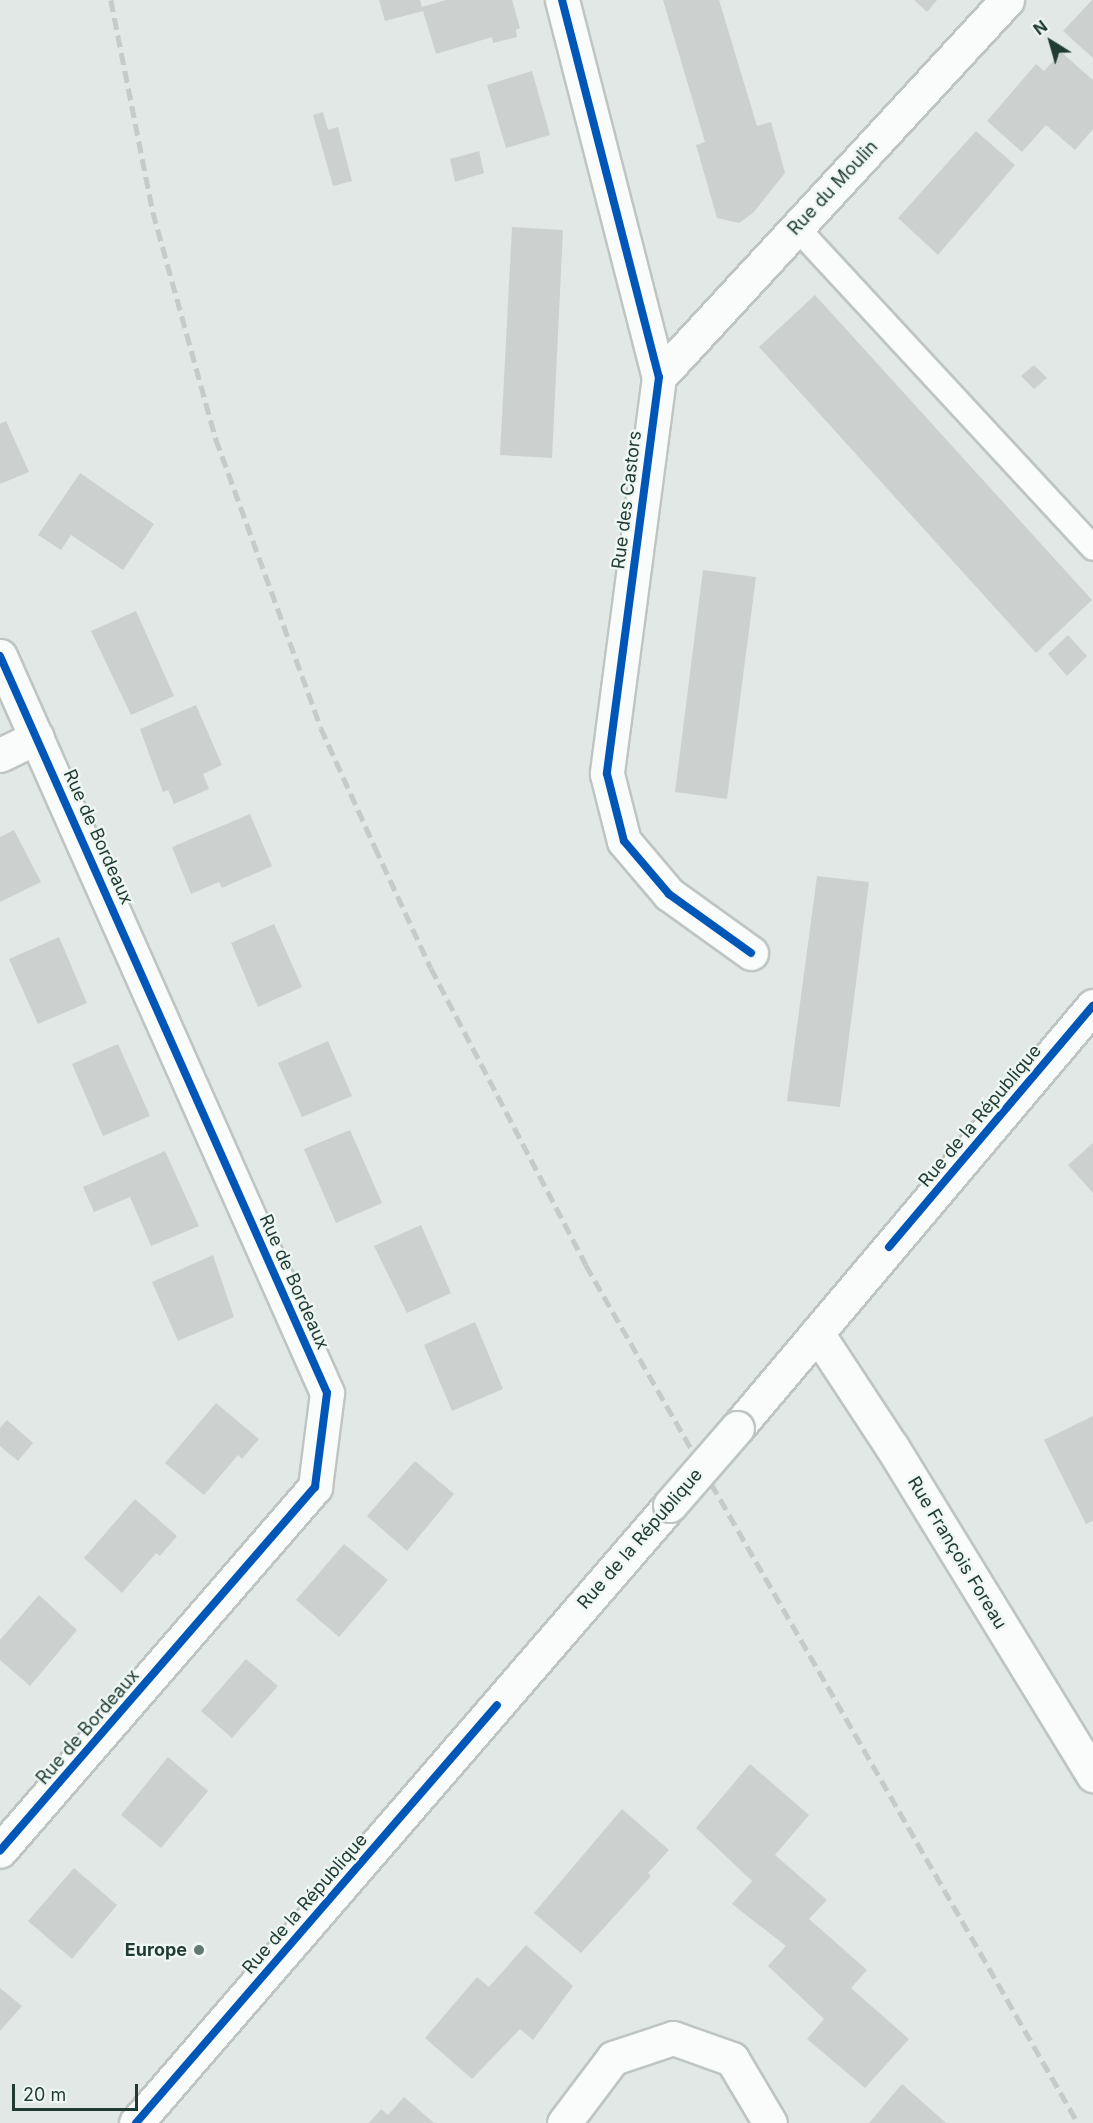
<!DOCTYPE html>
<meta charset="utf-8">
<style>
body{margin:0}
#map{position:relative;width:1093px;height:2123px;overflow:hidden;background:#e1e8e5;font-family:Inter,sans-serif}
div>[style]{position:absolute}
.building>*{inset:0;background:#ccd1cf}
.roads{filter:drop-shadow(2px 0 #bec5c2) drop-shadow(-2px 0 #bec5c2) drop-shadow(0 2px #bec5c2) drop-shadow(0 -2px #bec5c2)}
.service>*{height:24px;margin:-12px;padding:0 12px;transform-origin:12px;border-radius:12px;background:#fafcfb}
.minor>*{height:33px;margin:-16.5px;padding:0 16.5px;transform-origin:16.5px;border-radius:16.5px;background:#fafcfb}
.secondary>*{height:33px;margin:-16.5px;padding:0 16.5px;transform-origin:16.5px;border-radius:16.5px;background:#fafcfb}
.rail>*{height:4.5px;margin-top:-2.25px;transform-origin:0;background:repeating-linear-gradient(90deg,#c6cac9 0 12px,transparent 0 18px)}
.bridges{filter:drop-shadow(2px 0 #bdc6c2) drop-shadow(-2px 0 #bdc6c2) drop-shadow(0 2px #bdc6c2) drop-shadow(0 -2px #bdc6c2)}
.secondary-bridge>*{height:33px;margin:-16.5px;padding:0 16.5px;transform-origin:16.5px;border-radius:16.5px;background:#fafcfb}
.cycleway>*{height:8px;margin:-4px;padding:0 4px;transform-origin:4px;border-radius:4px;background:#0057b8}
.dots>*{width:16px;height:16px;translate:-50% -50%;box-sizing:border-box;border:3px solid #eff7f3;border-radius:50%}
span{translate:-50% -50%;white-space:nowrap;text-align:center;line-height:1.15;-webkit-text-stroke:4.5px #eff7f3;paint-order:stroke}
.street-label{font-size:18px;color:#1f3b33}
.poi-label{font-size:18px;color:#1f3b33;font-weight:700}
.right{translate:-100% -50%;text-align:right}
.north{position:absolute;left:1021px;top:12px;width:60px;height:60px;-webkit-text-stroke:4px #eff7f3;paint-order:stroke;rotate:323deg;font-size:16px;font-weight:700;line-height:24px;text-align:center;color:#1f3b33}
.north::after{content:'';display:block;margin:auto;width:21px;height:27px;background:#1f3b33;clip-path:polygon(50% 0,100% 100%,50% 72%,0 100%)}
.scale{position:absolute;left:12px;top:2084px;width:126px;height:27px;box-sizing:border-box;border:3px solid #1f3b33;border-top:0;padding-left:8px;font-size:18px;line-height:21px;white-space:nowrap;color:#1f3b33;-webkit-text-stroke:4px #eff7f3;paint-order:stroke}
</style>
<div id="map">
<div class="building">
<i style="clip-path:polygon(379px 0,420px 0,422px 7px,446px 0,512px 0,520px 28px,516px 30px,517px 37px,493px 43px,492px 37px,436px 54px,423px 11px,385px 21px)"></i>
<i style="clip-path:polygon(663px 0,719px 0,757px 126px,771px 122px,785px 173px,753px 213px,739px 223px,717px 218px,696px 145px,705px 142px)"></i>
<i style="clip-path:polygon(914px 0,937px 0,927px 12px)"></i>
<i style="clip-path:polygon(1092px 0,1093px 0,1093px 58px,1063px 31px)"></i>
<i style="clip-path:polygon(1061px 52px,1093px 80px,1093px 129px,1075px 150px,1046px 125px,1022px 152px,987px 121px,1036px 64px,1044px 71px)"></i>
<i style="clip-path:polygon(532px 71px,550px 135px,506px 148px,487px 85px)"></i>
<i style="clip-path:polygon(323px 112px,328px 130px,338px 127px,352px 181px,333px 186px,313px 115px)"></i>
<i style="clip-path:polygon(976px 131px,1015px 165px,938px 255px,898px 218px)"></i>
<i style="clip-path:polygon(479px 151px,484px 173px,455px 182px,450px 159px)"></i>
<i style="clip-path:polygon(512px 227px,563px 230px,552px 458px,500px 455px)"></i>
<i style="clip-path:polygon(815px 295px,1092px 600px,1036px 653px,759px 347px)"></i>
<i style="clip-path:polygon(1034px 365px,1047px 378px,1034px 389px,1021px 376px)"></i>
<i style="clip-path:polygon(6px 421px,29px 472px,0 484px,0 424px)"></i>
<i style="clip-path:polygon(80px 473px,154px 524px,123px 570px,71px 535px,61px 550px,38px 535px)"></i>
<i style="clip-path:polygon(703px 570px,756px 577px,727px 799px,675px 792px)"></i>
<i style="clip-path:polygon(136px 611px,174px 696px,131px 715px,91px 631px)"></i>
<i style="clip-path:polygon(1068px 635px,1087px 656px,1067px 676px,1048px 654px)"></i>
<i style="clip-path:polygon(196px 705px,222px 765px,203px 774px,209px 789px,174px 804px,168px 790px,163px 792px,140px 729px)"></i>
<i style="clip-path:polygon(250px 814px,272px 866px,222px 888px,219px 882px,191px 894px,172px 847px)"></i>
<i style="clip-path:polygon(14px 830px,41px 882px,0 902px,0 837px)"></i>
<i style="clip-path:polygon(817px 876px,869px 882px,840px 1107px,787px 1101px)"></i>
<i style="clip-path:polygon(274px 924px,302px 987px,258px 1007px,231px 943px)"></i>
<i style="clip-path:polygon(59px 937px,87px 1003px,38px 1024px,9px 959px)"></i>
<i style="clip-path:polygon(328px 1041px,352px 1096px,302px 1117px,278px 1063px)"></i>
<i style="clip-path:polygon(118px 1044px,150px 1116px,103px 1136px,72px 1064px)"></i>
<i style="clip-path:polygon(350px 1130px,382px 1203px,336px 1223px,304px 1149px)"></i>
<i style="clip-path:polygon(1093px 1143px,1093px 1193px,1068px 1165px)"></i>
<i style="clip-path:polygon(165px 1151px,199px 1226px,151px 1246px,130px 1197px,94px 1212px,83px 1187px)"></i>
<i style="clip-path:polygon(421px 1225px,451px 1293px,407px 1313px,374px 1246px)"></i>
<i style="clip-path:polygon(213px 1255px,234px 1317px,178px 1341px,152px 1282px)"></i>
<i style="clip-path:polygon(475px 1322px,503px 1389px,452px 1411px,424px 1345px)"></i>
<i style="clip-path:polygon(216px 1403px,259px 1439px,242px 1459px,238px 1455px,204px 1495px,165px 1463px)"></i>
<i style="clip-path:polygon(1093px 1416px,1093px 1521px,1086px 1524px,1044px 1440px)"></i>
<i style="clip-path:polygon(7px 1420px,33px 1443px,18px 1461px,0 1446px,0 1428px)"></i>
<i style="clip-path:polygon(415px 1461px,454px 1494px,407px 1551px,367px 1516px)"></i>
<i style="clip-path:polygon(135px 1499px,177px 1536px,160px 1556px,156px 1553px,122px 1593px,84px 1558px)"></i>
<i style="clip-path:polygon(344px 1544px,388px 1580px,339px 1637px,296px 1600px)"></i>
<i style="clip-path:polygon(39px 1595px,77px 1630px,30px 1686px,0 1660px,0 1640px)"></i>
<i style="clip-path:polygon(246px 1659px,278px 1686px,232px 1738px,201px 1711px)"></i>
<i style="clip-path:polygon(168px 1757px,208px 1791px,161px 1848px,121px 1815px)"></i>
<i style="clip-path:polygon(750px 1764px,809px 1815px,775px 1855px,827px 1900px,809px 1919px,867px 1970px,851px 1988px,909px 2039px,865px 2088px,807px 2039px,824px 2019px,768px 1966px,786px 1946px,732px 1904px,752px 1881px,696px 1828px)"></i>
<i style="clip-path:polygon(622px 1809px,669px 1850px,648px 1873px,651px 1876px,581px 1953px,534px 1913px)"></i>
<i style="clip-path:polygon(74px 1868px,117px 1905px,72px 1959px,28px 1921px)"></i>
<i style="clip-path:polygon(526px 1945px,573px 1986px,533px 2040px,520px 2029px,472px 2079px,425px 2038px,477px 1977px,489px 1987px)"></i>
<i style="clip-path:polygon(0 1988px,22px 2006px,0 2031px)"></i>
<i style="clip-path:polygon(902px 2084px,946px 2123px,869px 2123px)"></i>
<i style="clip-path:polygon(404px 2097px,434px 2123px,369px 2123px,381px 2109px,388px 2115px)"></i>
</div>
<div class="roads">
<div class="service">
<i style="left:796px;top:227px;width:437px;rotate:47.2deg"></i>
</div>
<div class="minor">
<i style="left:562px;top:0;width:389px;rotate:75.6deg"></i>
<i style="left:659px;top:377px;width:400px;rotate:97.5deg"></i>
<i style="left:607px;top:774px;width:69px;rotate:75.8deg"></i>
<i style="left:624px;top:841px;width:70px;rotate:49.7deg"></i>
<i style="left:669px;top:894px;width:101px;rotate:35.7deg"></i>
<i style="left:659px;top:377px;width:513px;rotate:-47.29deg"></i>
<i style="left:0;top:656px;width:806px;rotate:66.07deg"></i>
<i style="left:327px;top:1393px;width:95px;rotate:97.3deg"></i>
<i style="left:315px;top:1487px;width:481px;rotate:130.9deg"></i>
<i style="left:0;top:755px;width:41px;rotate:-25.9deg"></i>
<i style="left:817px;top:1333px;width:136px;rotate:56.7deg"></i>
<i style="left:892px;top:1447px;width:385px;rotate:58.5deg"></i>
<i style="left:564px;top:2123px;width:81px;rotate:-53deg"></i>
<i style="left:613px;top:2058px;width:63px;rotate:-18.4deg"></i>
<i style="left:673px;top:2038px;width:63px;rotate:19.6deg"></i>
<i style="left:732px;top:2059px;width:74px;rotate:59.3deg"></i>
</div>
<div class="secondary">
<i style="left:737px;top:1428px;width:552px;rotate:-49.85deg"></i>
<i style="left:136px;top:2123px;width:817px;rotate:-49.17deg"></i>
</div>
</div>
<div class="rail">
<i style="left:111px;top:0;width:216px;rotate:78.8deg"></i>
<i style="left:153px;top:212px;width:236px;rotate:74.5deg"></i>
<i style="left:216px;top:439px;width:307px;rotate:70deg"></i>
<i style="left:321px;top:728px;width:131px;rotate:65.6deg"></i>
<i style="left:375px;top:847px;width:133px;rotate:65.2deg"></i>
<i style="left:431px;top:968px;width:335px;rotate:62.4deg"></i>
<i style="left:586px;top:1265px;width:989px;rotate:60.17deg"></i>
</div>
<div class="bridges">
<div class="secondary-bridge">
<i style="left:670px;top:1505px;width:102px;rotate:-49deg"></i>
</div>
</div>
<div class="cycleway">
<i style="left:562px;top:0;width:389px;rotate:75.6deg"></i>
<i style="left:659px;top:377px;width:400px;rotate:97.5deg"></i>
<i style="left:607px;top:774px;width:69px;rotate:75.8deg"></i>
<i style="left:624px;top:841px;width:70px;rotate:49.7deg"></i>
<i style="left:669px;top:894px;width:101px;rotate:35.7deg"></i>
<i style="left:0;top:656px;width:806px;rotate:66.07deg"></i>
<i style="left:327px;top:1393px;width:95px;rotate:97.3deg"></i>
<i style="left:315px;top:1487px;width:481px;rotate:130.9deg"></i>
<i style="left:889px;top:1247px;width:316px;rotate:-49.8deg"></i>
<i style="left:136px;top:2123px;width:552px;rotate:-49.18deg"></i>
</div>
<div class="dots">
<i style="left:199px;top:1950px;background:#637871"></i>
</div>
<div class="street-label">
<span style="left:833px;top:188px;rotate:-47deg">Rue du Moulin</span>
<span style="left:627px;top:500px;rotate:-83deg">Rue des Castors</span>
<span style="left:98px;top:837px;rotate:66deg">Rue de Bordeaux</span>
<span style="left:980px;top:1116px;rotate:-50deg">Rue de la République</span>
<span style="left:294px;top:1282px;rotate:66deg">Rue de Bordeaux</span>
<span style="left:640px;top:1539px;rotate:-49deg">Rue de la République</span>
<span style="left:957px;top:1553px;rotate:59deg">Rue François Foreau</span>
<span style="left:88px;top:1727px;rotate:-49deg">Rue de Bordeaux</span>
<span style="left:305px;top:1904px;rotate:-49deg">Rue de la République</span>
</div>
<div class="poi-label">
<span class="right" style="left:187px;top:1950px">Europe</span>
</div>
<div class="north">N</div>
<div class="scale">20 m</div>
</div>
